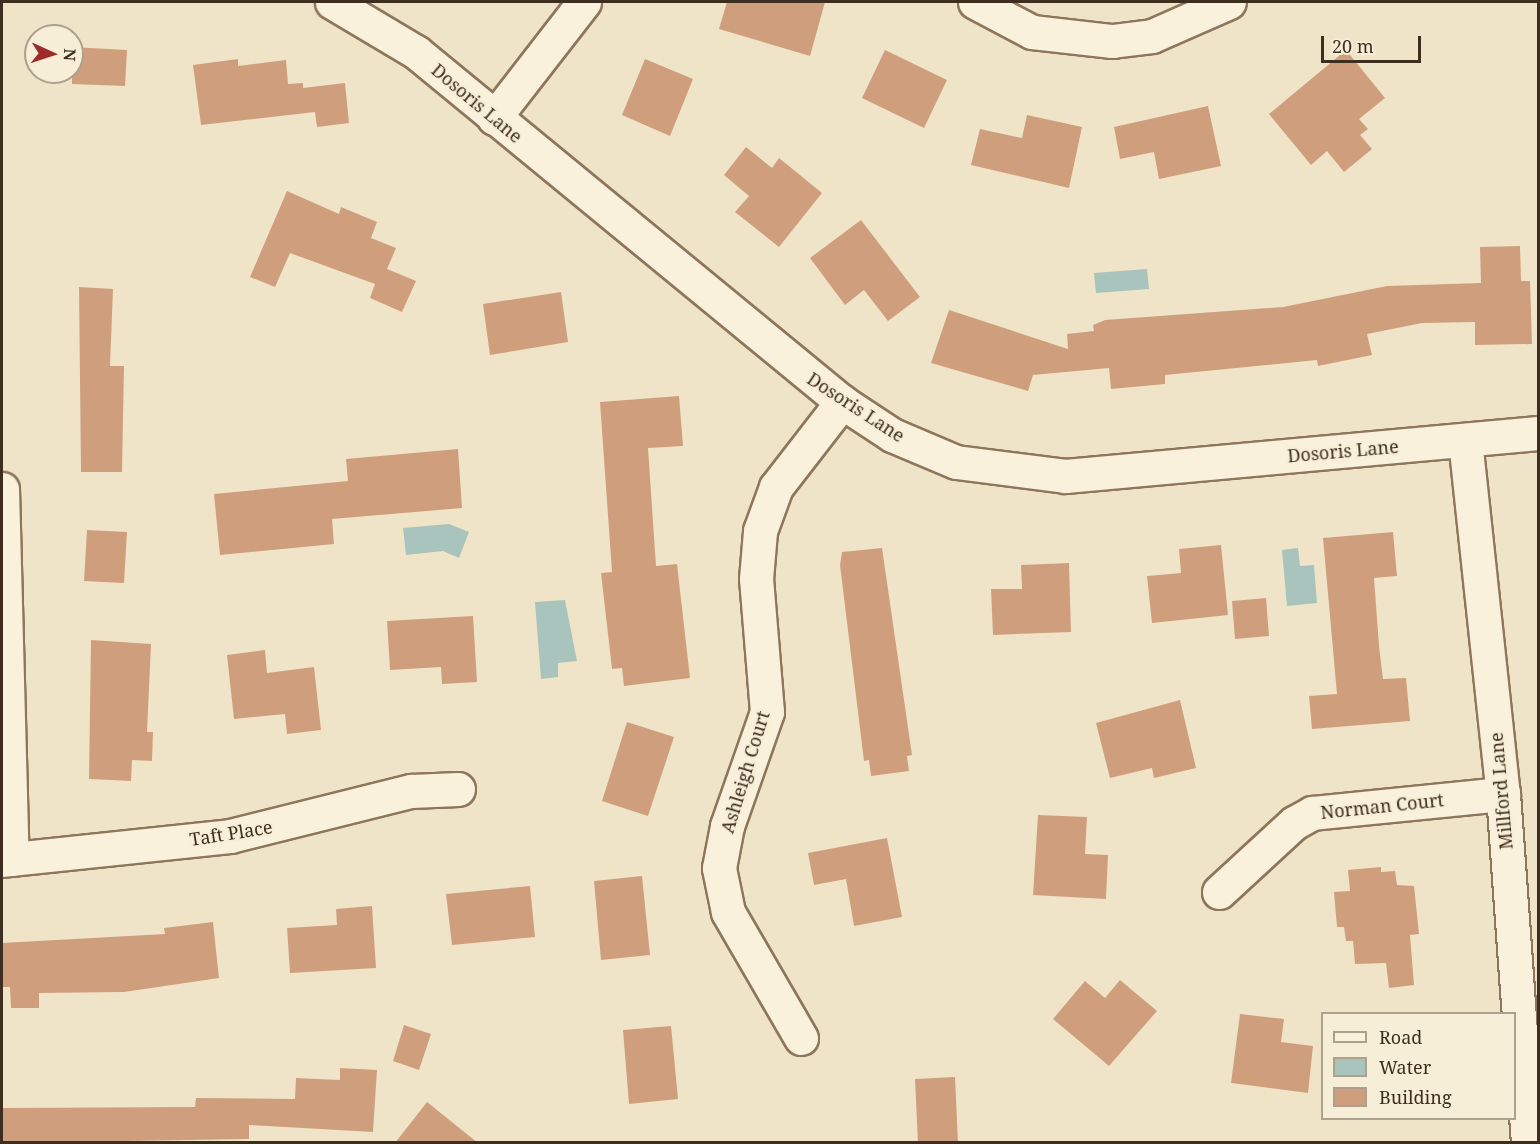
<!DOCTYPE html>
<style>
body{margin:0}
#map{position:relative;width:1540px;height:1144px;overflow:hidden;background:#f0e4c8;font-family:"Noto Serif",serif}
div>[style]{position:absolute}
.water>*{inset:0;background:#a9c4bc}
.building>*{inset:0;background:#cf9f7d}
.roads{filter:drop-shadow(2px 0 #8d765c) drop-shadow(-2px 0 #8d765c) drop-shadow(0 2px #8d765c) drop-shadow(0 -2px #8d765c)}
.minor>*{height:33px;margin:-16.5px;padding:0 16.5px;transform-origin:16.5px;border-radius:16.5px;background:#faf1dc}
span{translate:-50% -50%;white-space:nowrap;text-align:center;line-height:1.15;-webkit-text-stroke:4.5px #f7eed8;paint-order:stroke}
.street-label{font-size:18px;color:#3d2e20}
.frame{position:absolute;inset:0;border:3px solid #3d2e20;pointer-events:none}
.legend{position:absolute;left:1321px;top:1012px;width:195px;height:108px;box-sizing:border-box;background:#f7eed8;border:2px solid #ada18e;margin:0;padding:8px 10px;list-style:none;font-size:18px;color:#3d2e20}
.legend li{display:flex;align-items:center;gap:12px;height:30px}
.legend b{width:30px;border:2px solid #ada18e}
.north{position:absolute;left:24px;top:24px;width:60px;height:60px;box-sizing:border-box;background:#f7eed8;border:2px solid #ada18e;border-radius:50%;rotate:93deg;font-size:16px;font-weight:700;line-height:24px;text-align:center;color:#3d2e20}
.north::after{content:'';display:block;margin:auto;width:21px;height:27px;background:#9e2a2b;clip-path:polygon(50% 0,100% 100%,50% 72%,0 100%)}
.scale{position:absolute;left:1321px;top:36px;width:100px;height:27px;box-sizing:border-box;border:3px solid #3d2e20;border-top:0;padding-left:8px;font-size:18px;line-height:21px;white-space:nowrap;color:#3d2e20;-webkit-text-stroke:4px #f7eed8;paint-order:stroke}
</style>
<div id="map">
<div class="water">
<i style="clip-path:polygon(1147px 269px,1149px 289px,1096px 293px,1094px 273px)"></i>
<i style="clip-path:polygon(449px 524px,469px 532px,459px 558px,443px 551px,406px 555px,403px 528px)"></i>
<i style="clip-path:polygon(1298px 548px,1300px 566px,1314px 565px,1317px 603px,1287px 606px,1282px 550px)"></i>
<i style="clip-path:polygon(565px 600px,577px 661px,558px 663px,558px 677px,541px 679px,535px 602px)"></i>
</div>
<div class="building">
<i style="clip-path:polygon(727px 2px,825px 2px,810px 56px,719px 29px)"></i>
<i style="clip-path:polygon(72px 47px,127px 50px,125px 86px,72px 84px)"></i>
<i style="clip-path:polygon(885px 50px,947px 80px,924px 128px,862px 98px)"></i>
<i style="clip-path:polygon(1346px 50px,1385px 98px,1359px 119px,1368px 129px,1360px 135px,1372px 149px,1344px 172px,1327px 151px,1311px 165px,1269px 114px)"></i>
<i style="clip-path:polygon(238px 59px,238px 66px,286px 60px,288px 84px,303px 83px,303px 88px,345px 83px,349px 123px,317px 127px,315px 112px,201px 125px,193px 65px)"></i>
<i style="clip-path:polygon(645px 59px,693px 79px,670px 136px,622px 115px)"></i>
<i style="clip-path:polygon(1208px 106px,1221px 166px,1159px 179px,1154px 152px,1120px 159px,1114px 127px)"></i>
<i style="clip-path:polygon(1027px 115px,1082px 127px,1069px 188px,971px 165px,980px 129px,1022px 138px)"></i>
<i style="clip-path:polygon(746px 147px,772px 168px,779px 158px,822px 193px,779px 247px,735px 212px,749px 196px,724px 175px)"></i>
<i style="clip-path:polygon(287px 191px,339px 214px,341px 207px,377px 222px,371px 238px,396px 248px,387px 269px,416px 281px,402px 312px,370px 298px,375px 284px,290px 253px,275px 287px,250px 277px)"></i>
<i style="clip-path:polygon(861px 220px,920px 297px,888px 321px,864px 290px,845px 305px,810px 258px)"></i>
<i style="clip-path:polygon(1520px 246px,1521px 281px,1530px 281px,1532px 344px,1475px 345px,1475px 322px,1422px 323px,1367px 334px,1372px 355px,1318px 366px,1317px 360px,1165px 375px,1165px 384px,1111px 389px,1109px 368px,1033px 375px,1028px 391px,931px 363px,949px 310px,1068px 349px,1067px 334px,1094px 331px,1093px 325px,1105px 320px,1283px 307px,1387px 286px,1481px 283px,1480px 247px)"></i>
<i style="clip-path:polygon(79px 287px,113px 289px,110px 366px,124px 366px,122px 472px,81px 472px)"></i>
<i style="clip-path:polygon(561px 292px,568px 342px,490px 355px,483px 304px)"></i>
<i style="clip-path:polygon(679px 396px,683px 446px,648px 448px,656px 566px,677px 564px,690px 678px,624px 686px,622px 668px,612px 669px,601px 573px,612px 572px,600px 402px)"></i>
<i style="clip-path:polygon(458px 449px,462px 508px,332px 519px,334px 544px,220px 555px,214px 494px,348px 481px,346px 459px)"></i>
<i style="clip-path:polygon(87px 530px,127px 532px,124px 583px,84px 581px)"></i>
<i style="clip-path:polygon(1393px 532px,1397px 576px,1374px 578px,1379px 646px,1383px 679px,1406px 678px,1410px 721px,1312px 729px,1309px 696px,1337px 694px,1323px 538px)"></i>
<i style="clip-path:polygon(1221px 545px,1228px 615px,1152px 623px,1147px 576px,1181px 573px,1179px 549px)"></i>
<i style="clip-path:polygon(882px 548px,912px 755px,907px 756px,909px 771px,871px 776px,869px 760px,864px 761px,840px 565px,842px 552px)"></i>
<i style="clip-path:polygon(1069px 563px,1071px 632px,993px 635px,991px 589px,1022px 589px,1021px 565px)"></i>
<i style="clip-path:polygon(1266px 598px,1269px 636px,1235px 639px,1232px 601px)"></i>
<i style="clip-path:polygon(473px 616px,477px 682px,442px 684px,441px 667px,390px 670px,387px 621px)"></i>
<i style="clip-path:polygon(91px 640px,151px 644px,147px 732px,153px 732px,152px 761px,132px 760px,131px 781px,89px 779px)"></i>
<i style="clip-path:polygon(265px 650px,267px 673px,314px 667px,321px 730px,287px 734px,285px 714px,234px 719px,227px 655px)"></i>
<i style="clip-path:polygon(1180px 700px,1196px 768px,1154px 778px,1152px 768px,1110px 778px,1096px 723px)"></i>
<i style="clip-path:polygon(627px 722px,674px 737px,648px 816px,602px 801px)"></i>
<i style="clip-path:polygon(1038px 815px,1087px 817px,1085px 854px,1108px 855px,1106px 899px,1033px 895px)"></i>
<i style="clip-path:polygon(887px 838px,902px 917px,854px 926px,846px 879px,814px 885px,808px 853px)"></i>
<i style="clip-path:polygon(1381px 867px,1381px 872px,1395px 871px,1397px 885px,1414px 886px,1419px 934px,1410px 935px,1414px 985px,1389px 988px,1386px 963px,1355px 964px,1353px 941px,1346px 941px,1344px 927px,1337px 927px,1334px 892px,1350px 891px,1348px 870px)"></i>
<i style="clip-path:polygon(642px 876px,650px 955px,601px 960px,594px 881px)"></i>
<i style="clip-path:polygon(530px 886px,535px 937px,452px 945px,446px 894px)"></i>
<i style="clip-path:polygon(372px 906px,376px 968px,290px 973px,287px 928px,337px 925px,336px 909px)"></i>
<i style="clip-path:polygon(213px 922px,219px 978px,124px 992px,39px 993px,39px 1008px,11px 1008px,10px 987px,2px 987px,2px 943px,165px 934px,164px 928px)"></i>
<i style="clip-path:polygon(1120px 980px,1157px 1011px,1109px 1066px,1053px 1019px,1085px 981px,1105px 998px)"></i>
<i style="clip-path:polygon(1240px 1014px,1284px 1019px,1281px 1042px,1313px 1046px,1308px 1093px,1231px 1083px)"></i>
<i style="clip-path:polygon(404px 1025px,431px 1034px,419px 1070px,393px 1061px)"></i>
<i style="clip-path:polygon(671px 1026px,678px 1099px,629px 1104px,623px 1030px)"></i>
<i style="clip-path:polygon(340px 1068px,377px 1070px,373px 1132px,249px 1125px,249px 1139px,2px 1143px,2px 1108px,195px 1107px,196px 1098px,295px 1099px,296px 1078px,340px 1080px)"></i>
<i style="clip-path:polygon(955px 1077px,958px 1143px,918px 1143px,915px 1079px)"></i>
<i style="clip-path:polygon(427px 1102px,478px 1143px,395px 1143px)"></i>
</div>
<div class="roads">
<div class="minor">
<i style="left:332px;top:2px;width:98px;rotate:30.8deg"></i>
<i style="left:416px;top:52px;width:551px;rotate:39.41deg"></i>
<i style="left:842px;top:402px;width:60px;rotate:33.4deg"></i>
<i style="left:892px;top:435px;width:69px;rotate:22.9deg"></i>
<i style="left:956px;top:462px;width:110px;rotate:7.3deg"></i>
<i style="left:1065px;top:476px;width:475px;rotate:-5.2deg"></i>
<i style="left:975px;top:2px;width:64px;rotate:27.8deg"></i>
<i style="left:1032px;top:32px;width:81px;rotate:6.4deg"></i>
<i style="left:1112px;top:41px;width:40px;rotate:-7.1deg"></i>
<i style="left:1152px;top:36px;width:84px;rotate:-23.8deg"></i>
<i style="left:494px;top:118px;width:147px;rotate:-52.2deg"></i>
<i style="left:1465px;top:440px;width:356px;rotate:83.9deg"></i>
<i style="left:1503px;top:794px;width:349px;rotate:85.9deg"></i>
<i style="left:2px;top:489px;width:370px;rotate:88.5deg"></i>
<i style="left:2px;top:860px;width:229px;rotate:-6deg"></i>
<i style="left:230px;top:836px;width:187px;rotate:-14deg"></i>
<i style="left:411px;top:791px;width:47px;rotate:-2.4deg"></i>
<i style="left:1219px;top:892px;width:102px;rotate:-42.6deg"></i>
<i style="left:1294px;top:823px;width:21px;rotate:-29deg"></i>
<i style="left:1312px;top:813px;width:192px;rotate:-5.7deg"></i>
<i style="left:801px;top:1038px;width:146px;rotate:-120.1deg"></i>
<i style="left:728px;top:912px;width:45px;rotate:-101.6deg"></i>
<i style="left:719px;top:868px;width:43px;rotate:-79.2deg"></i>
<i style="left:727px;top:826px;width:121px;rotate:-70.7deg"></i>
<i style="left:767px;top:712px;width:133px;rotate:-94.7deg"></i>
<i style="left:756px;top:579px;width:48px;rotate:-85.2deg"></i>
<i style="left:760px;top:531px;width:47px;rotate:-70deg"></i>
<i style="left:776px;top:487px;width:108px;rotate:-52.2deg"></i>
</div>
</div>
<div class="street-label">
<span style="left:477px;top:103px;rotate:40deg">Dosoris Lane</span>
<span style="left:856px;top:407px;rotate:33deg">Dosoris Lane</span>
<span style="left:1343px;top:451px;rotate:-5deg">Dosoris Lane</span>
<span style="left:745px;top:772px;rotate:-73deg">Ashleigh Court</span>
<span style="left:1501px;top:791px;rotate:-95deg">Millford Lane</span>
<span style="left:1382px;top:806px;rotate:-6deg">Norman Court</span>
<span style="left:231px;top:833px;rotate:-9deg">Taft Place</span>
</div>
<div class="frame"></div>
<ul class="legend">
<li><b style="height:8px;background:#faf1dc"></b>Road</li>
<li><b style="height:16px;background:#a9c4bc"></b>Water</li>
<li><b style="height:16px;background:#cf9f7d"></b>Building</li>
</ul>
<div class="north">N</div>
<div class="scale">20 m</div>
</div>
